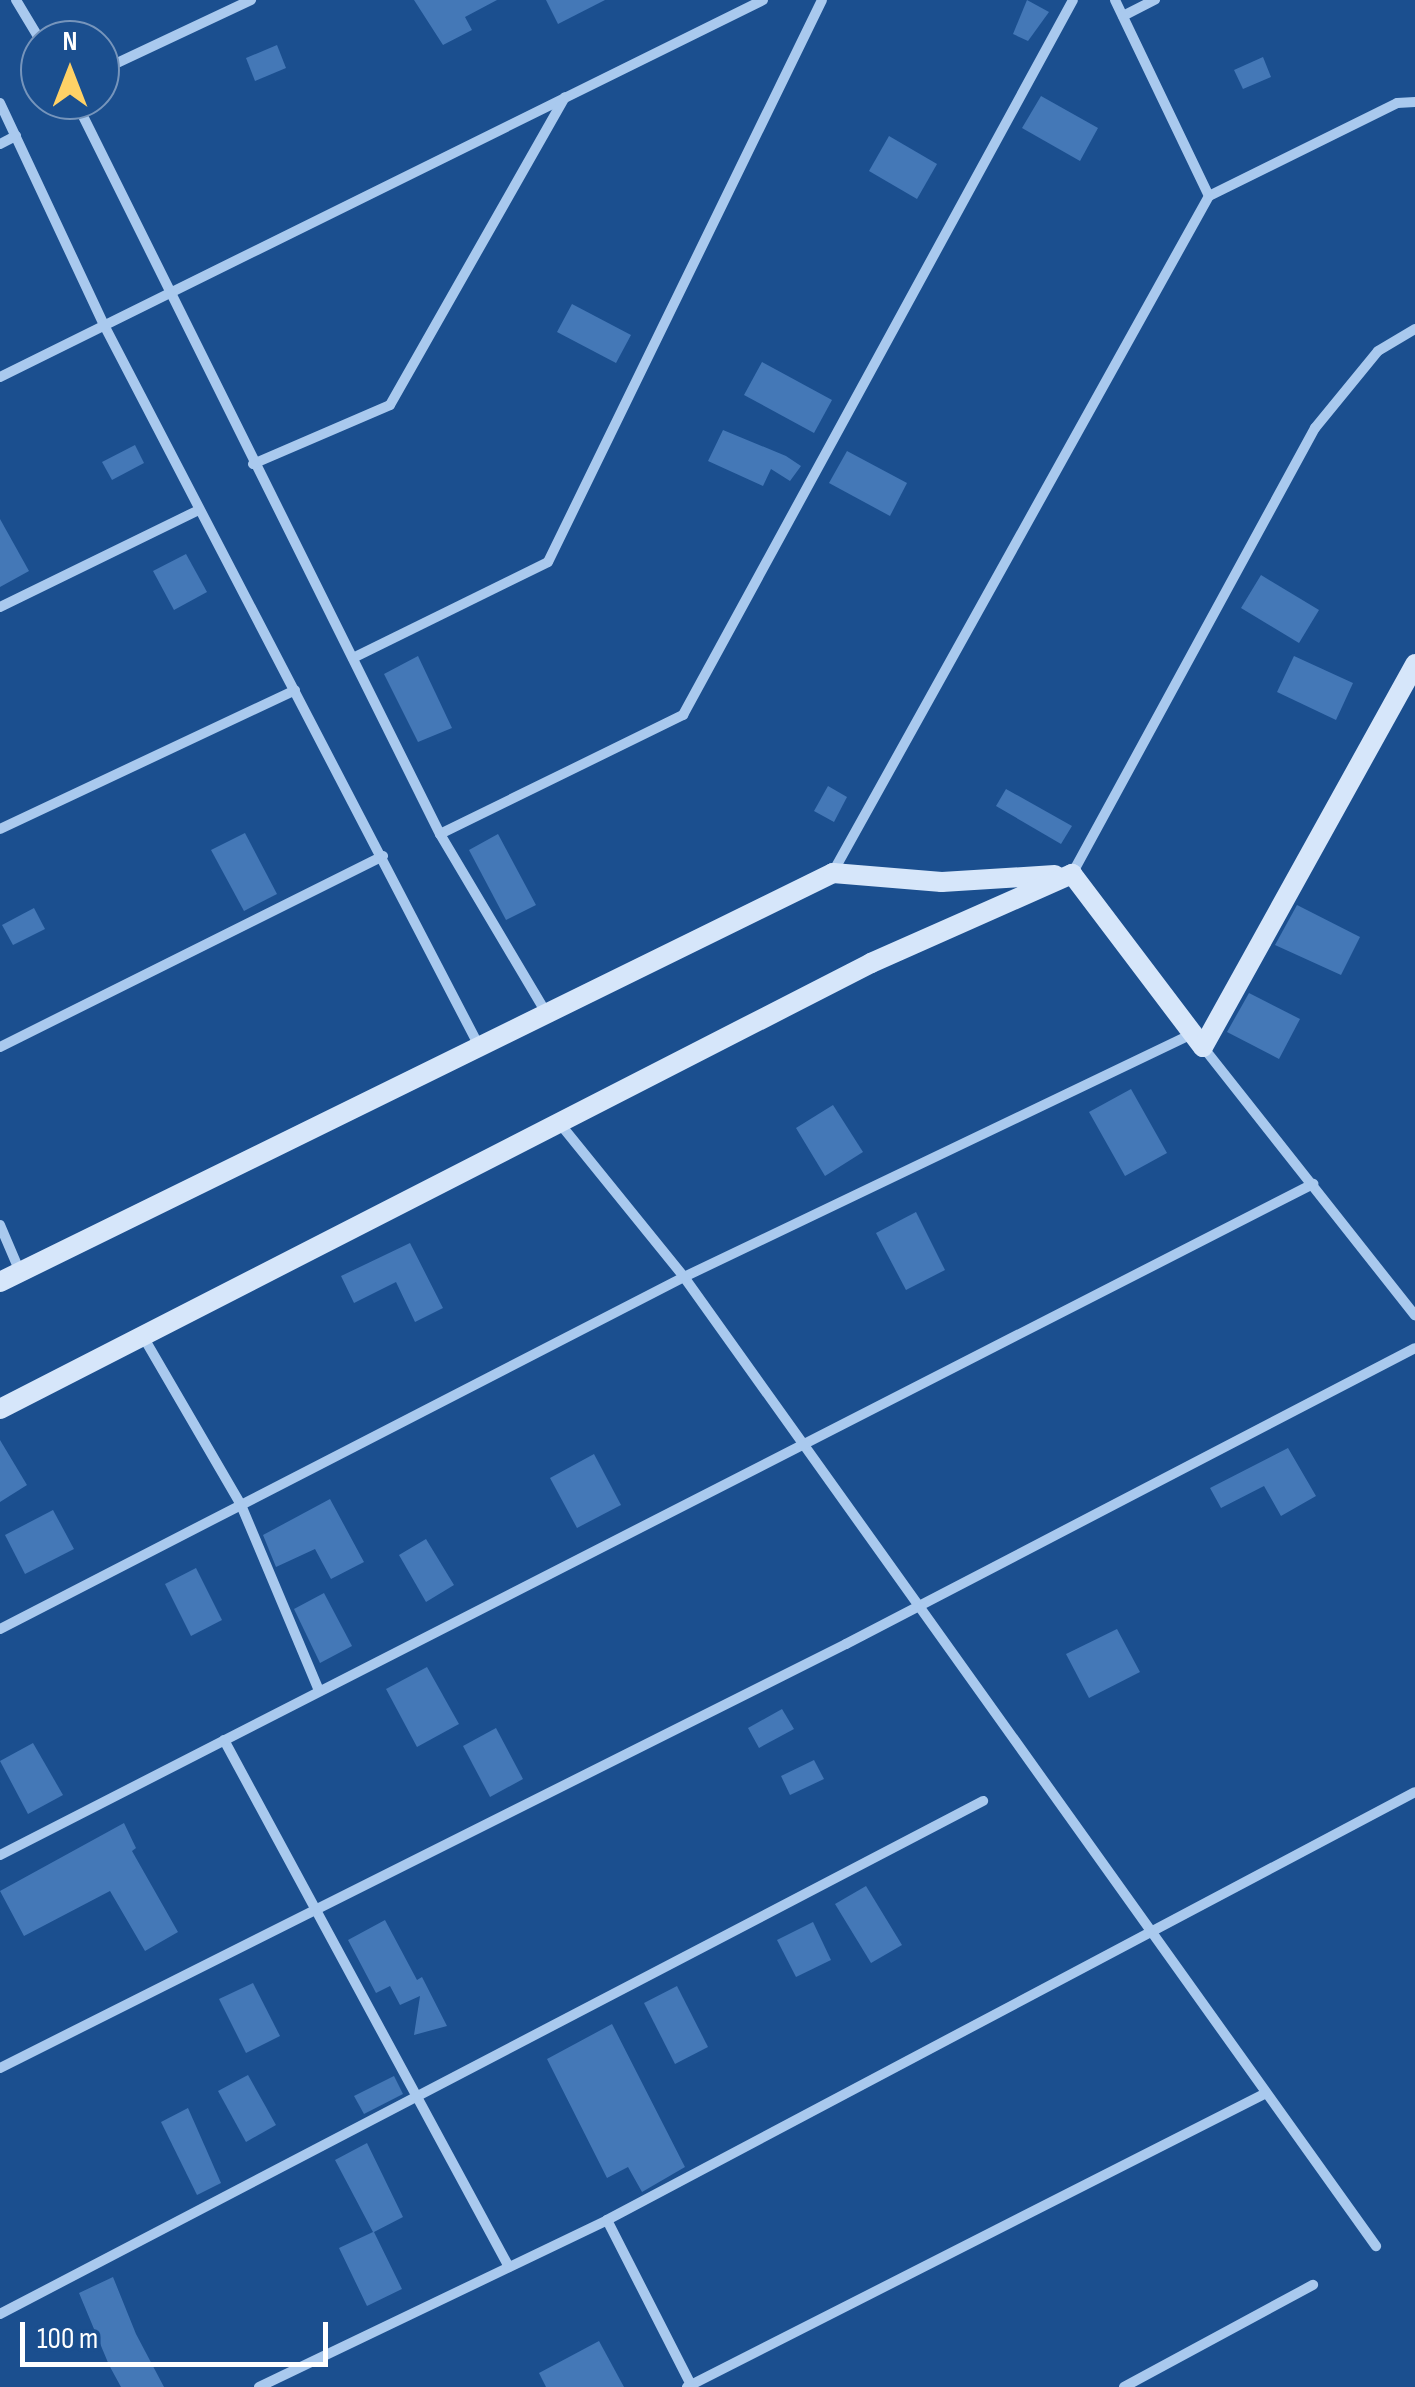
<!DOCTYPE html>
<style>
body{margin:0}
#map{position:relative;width:1415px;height:2387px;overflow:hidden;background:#1b4f8f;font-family:"Sofia Sans Condensed",sans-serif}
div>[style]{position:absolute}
.building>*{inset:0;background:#4478b7}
.street>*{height:10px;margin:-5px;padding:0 5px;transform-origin:5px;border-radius:5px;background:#a9c9ee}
.secondary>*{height:20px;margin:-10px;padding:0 10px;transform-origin:10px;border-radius:10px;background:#d6e6fa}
span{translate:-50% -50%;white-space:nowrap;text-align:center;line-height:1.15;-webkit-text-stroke:8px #1b4f8f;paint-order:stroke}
.north{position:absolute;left:20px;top:20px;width:100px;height:100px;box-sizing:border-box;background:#1b4f8f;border:2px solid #7695bc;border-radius:50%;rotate:0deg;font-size:28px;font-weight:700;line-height:40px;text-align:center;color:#fff}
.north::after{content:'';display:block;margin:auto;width:35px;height:45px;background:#ffd166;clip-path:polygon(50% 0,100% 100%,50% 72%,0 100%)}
.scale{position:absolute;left:20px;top:2322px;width:308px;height:45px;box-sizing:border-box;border:5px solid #fff;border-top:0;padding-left:12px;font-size:30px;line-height:35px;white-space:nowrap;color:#fff;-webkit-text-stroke:8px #1b4f8f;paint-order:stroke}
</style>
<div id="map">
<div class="building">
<i style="clip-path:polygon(414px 0,497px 0,465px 17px,472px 30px,443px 45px)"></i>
<i style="clip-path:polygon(546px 0,605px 0,558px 24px)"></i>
<i style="clip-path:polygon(1027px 0,1049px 12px,1028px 41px,1013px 34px)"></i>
<i style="clip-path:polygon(277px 45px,286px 68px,255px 81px,246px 58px)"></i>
<i style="clip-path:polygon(1263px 57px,1271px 77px,1243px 89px,1234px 70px)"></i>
<i style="clip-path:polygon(1041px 96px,1098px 128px,1080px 161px,1022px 128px)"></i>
<i style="clip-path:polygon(889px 136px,937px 164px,917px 199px,869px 171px)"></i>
<i style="clip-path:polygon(572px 304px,631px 335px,616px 363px,557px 332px)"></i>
<i style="clip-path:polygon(762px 362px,832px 400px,814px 433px,744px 395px)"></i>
<i style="clip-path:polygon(723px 430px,786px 456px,801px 466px,790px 481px,771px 469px,763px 486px,708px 461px)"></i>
<i style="clip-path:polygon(135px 445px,144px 463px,112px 480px,102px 462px)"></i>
<i style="clip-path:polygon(847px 451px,907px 483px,890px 516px,829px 483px)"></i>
<i style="clip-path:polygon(0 519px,29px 571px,0 587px)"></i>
<i style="clip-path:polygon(186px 554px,207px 592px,174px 610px,153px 571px)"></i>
<i style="clip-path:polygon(1261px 575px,1319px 610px,1299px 643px,1241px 608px)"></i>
<i style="clip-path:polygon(418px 656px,452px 728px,418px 742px,384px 674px)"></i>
<i style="clip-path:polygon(1294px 656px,1353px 683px,1336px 720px,1277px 692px)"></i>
<i style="clip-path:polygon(828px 786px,847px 797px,834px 822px,814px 811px)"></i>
<i style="clip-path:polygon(1006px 789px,1072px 826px,1061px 844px,996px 806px)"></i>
<i style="clip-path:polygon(245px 833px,277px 894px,244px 911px,211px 850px)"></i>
<i style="clip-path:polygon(498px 834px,536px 905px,506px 920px,469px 850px)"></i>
<i style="clip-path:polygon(1297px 905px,1360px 937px,1341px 975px,1275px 945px)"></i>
<i style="clip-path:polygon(34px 908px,45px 929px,13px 945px,2px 925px)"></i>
<i style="clip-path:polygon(1249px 993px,1300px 1019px,1279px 1059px,1227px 1032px)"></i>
<i style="clip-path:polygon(1131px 1089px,1167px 1153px,1125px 1176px,1089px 1112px)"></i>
<i style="clip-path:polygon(833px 1105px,863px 1152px,825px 1176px,796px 1128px)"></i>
<i style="clip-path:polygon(916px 1212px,945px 1270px,906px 1290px,876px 1233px)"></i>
<i style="clip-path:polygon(410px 1243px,443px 1308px,415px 1322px,396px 1282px,354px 1303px,341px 1276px)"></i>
<i style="clip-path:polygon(0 1440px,27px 1485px,0 1502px)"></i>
<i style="clip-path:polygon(1288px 1448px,1316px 1496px,1281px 1516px,1264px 1486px,1221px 1508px,1210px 1488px)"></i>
<i style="clip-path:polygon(594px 1454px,621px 1505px,577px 1528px,550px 1478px)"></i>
<i style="clip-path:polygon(330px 1499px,364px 1562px,331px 1579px,315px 1549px,276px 1567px,263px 1535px)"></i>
<i style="clip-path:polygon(53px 1510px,74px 1549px,25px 1574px,5px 1535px)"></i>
<i style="clip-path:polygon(426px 1539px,454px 1585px,426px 1602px,399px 1555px)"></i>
<i style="clip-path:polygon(196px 1568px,222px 1620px,191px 1636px,165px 1584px)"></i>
<i style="clip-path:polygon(324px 1593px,352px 1646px,320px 1663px,294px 1609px)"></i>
<i style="clip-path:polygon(1117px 1629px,1140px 1672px,1089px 1698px,1066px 1654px)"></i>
<i style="clip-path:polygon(427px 1667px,459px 1724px,417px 1747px,386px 1689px)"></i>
<i style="clip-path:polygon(782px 1709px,794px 1729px,759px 1748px,748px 1728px)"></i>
<i style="clip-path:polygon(496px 1728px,523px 1779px,490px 1797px,463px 1746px)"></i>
<i style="clip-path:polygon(33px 1743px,63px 1795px,28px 1814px,0 1761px)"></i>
<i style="clip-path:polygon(814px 1760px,824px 1779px,790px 1795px,781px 1776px)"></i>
<i style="clip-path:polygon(124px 1823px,136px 1848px,132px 1851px,178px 1932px,145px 1951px,110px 1891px,24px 1936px,0 1891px)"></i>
<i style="clip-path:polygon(866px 1886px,902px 1945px,871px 1963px,835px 1904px)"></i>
<i style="clip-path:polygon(385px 1920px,417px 1980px,422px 1977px,447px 2026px,414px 2035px,420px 1996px,400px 2005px,390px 1986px,376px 1993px,348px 1940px)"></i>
<i style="clip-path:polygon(813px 1922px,831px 1960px,796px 1977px,777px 1940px)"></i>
<i style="clip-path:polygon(253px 1983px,280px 2036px,246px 2053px,219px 1999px)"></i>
<i style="clip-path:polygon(677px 1986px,708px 2047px,675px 2064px,644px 2003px)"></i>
<i style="clip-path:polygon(612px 2024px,685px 2167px,642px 2192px,628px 2167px,607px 2178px,547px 2059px)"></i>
<i style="clip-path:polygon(248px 2075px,276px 2125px,246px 2142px,218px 2091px)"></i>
<i style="clip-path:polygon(394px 2076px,403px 2094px,364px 2114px,354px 2096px)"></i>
<i style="clip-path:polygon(188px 2108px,221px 2183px,197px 2195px,161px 2122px)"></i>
<i style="clip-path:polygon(367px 2143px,403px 2217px,374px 2232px,402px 2289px,367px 2306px,339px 2248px,373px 2232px,335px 2160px)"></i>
<i style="clip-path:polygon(113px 2277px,136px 2334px,164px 2387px,121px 2387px,109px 2365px,79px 2293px)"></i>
<i style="clip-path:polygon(599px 2341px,624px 2387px,546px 2387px,539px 2373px)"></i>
</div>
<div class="street">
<i style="left:16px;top:0;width:47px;rotate:59deg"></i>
<i style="left:1115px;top:0;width:217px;rotate:64.4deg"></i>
<i style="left:1123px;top:16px;width:36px;rotate:-27deg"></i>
<i style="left:100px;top:71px;width:167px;rotate:-25.2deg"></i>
<i style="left:75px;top:100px;width:820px;rotate:63.56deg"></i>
<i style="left:440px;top:834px;width:206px;rotate:59.3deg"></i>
<i style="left:0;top:103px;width:245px;rotate:64.9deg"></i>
<i style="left:104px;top:325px;width:815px;rotate:62.52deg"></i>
<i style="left:0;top:144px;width:18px;rotate:-27deg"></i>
<i style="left:0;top:377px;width:851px;rotate:-26.29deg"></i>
<i style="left:253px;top:464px;width:149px;rotate:-23.3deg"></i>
<i style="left:390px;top:405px;width:354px;rotate:-60.4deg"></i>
<i style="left:0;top:607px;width:221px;rotate:-26deg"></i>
<i style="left:353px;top:658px;width:217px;rotate:-26.2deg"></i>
<i style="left:548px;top:562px;width:625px;rotate:-64.01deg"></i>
<i style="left:0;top:829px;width:326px;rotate:-25.2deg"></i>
<i style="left:440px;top:834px;width:271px;rotate:-26.1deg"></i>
<i style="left:683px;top:715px;width:814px;rotate:-61.39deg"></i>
<i style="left:833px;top:872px;width:774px;rotate:-60.92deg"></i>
<i style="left:1209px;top:196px;width:210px;rotate:-26.3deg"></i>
<i style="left:1397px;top:103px;width:18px;rotate:-3deg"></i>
<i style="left:1072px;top:874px;width:508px;rotate:-61.42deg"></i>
<i style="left:1315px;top:428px;width:99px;rotate:-50.7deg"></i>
<i style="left:1378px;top:351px;width:43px;rotate:-30.7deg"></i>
<i style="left:0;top:1047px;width:428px;rotate:-26.5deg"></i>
<i style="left:1203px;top:1047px;width:342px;rotate:51.7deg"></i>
<i style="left:561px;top:1125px;width:196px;rotate:51deg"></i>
<i style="left:684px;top:1277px;width:1191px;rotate:54.47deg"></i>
<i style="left:0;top:1225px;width:51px;rotate:66.9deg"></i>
<i style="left:141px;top:1333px;width:199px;rotate:59.8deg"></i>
<i style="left:241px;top:1505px;width:202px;rotate:67.2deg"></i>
<i style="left:0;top:1629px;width:769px;rotate:-27.23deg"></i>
<i style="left:684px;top:1277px;width:563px;rotate:-25.56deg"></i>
<i style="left:224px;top:1740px;width:599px;rotate:61.6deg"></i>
<i style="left:0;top:1855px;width:1475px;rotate:-27.07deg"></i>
<i style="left:0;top:2068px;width:946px;rotate:-26.62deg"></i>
<i style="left:846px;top:1644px;width:641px;rotate:-27.48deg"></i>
<i style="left:607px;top:2220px;width:187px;rotate:63deg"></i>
<i style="left:0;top:2314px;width:1109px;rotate:-27.56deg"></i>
<i style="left:259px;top:2387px;width:386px;rotate:-25.6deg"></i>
<i style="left:607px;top:2220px;width:914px;rotate:-27.91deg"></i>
<i style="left:687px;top:2387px;width:649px;rotate:-26.92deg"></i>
<i style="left:1124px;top:2387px;width:215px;rotate:-28.4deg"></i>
</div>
<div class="secondary">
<i style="left:1072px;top:874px;width:217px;rotate:52.9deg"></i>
<i style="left:1203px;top:1047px;width:438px;rotate:-61deg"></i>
<i style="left:0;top:1282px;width:928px;rotate:-26.15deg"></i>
<i style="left:833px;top:873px;width:109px;rotate:4.7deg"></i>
<i style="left:942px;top:882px;width:113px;rotate:-3.5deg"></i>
<i style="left:0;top:1409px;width:979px;rotate:-27.11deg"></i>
<i style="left:871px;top:963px;width:220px;rotate:-23.9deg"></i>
</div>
<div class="north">N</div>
<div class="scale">100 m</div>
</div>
